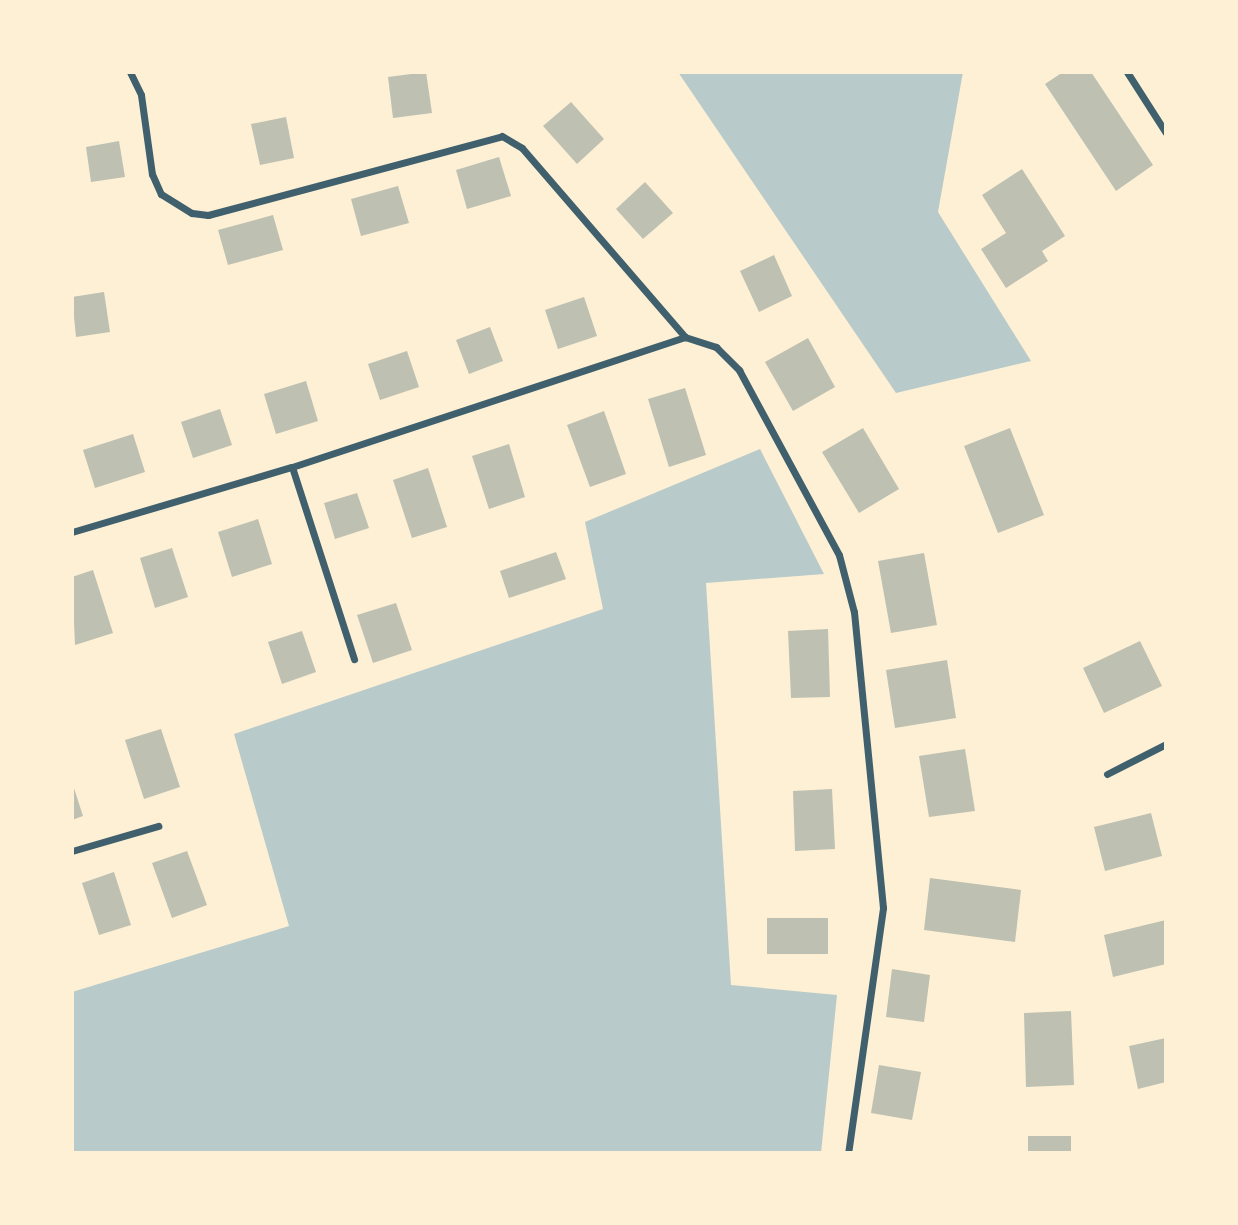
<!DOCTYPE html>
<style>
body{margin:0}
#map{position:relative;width:1238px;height:1225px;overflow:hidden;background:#fdf0d5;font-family:"PT Sans Narrow",sans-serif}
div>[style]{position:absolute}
.green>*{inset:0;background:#b9caca}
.building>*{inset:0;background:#bec0b2}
.minor>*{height:7px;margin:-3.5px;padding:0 3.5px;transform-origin:3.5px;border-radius:3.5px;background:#3f606c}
span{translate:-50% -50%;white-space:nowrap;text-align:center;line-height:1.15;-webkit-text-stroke:5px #fdf0d5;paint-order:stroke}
.frame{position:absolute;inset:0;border:74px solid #fdf0d5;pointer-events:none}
</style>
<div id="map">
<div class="green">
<i style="clip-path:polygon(678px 72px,963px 72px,938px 212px,1031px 361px,896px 393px)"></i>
<i style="clip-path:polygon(760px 449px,824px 574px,706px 583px,731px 985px,837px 995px,821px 1153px,72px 1153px,72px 992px,289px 926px,234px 734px,603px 609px,585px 522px)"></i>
</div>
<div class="building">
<i style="clip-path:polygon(426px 72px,432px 113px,393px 118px,388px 77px)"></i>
<i style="clip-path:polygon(1063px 72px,1091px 72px,1153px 165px,1116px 191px,1045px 84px)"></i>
<i style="clip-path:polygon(571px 102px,604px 139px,577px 164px,543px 126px)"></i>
<i style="clip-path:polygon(286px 117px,294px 158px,260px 165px,251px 124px)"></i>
<i style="clip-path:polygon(119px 141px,125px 177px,91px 182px,86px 147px)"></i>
<i style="clip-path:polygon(499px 157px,511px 196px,467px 209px,456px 170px)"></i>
<i style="clip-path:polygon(1022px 169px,1065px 236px,1042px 251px,1048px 261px,1006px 288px,981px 249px,1006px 233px,982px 195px)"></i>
<i style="clip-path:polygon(645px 182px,673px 213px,643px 239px,616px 209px)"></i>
<i style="clip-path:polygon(398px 186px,409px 223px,361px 236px,351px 199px)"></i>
<i style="clip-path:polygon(273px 215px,283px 250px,228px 265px,218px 230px)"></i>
<i style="clip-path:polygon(774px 255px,792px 296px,759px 312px,740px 271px)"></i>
<i style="clip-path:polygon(104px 292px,110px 332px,76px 337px,72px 297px)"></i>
<i style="clip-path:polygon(584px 297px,597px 336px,558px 349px,545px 310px)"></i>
<i style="clip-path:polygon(490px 327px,503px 361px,469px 374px,456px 340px)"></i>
<i style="clip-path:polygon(808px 338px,835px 387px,793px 411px,765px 362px)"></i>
<i style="clip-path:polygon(407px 351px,419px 387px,380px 400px,368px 364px)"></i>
<i style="clip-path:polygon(306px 381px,318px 421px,276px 434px,264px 394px)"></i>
<i style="clip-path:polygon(685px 388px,706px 455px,669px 467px,648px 399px)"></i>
<i style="clip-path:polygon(220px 409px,232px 445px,193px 458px,181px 422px)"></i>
<i style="clip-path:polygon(604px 411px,626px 474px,590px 487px,567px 425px)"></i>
<i style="clip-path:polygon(863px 428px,899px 489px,859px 513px,822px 452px)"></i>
<i style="clip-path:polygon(1010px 428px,1044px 515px,998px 533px,964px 446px)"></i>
<i style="clip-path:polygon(133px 434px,145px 472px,95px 488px,83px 450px)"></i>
<i style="clip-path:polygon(509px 444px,525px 497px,489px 509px,472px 456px)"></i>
<i style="clip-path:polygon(428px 468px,447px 527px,412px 538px,393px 480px)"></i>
<i style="clip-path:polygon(357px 493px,369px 528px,335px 539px,324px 503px)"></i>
<i style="clip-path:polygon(258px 519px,272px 564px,232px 577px,218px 532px)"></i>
<i style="clip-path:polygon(172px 548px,188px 597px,155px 608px,140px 558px)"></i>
<i style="clip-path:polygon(556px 552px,566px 579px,509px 598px,500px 571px)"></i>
<i style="clip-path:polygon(924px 553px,937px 625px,891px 633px,878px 561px)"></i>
<i style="clip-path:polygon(93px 570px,113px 633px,75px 645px,72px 577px)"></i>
<i style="clip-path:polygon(396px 603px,412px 650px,373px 663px,357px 615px)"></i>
<i style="clip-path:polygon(828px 629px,830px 697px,791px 698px,788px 631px)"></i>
<i style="clip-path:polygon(302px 631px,316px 672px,282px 684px,268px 642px)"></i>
<i style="clip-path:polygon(1140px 641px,1162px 686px,1104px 713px,1083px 668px)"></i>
<i style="clip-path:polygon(947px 660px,956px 718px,895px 728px,886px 670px)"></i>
<i style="clip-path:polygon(161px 729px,180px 787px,144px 799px,125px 740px)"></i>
<i style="clip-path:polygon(965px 749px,975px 811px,929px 817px,919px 756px)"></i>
<i style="clip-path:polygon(72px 782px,83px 816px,72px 820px)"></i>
<i style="clip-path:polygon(832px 789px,835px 849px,795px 851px,793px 791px)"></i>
<i style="clip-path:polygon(1151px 813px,1162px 856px,1105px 871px,1094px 827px)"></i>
<i style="clip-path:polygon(187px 851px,207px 905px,172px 918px,152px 863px)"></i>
<i style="clip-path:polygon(114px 872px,131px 925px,99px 935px,82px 883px)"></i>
<i style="clip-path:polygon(930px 878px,1021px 890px,1015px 942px,924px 930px)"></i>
<i style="clip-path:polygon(767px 918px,828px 918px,828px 954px,767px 954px)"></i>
<i style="clip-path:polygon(1166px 920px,1166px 964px,1113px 977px,1104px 935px)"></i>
<i style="clip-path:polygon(892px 969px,930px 975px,924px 1022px,886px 1017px)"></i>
<i style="clip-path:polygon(1071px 1011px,1074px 1085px,1026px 1087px,1024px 1013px)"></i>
<i style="clip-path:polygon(1166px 1038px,1166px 1082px,1138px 1089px,1129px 1046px)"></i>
<i style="clip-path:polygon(879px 1065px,921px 1072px,912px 1120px,871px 1113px)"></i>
<i style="clip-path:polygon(1028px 1136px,1071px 1136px,1071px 1153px,1028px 1153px)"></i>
</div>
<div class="minor">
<i style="left:130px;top:72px;width:25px;rotate:64deg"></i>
<i style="left:141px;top:95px;width:80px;rotate:82.1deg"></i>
<i style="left:152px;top:174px;width:22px;rotate:66deg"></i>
<i style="left:161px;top:194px;width:36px;rotate:32deg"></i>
<i style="left:192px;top:213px;width:16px;rotate:7deg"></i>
<i style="left:208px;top:215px;width:304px;rotate:-15deg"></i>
<i style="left:502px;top:136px;width:23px;rotate:31deg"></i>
<i style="left:522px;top:148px;width:250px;rotate:49.2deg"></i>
<i style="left:1127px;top:72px;width:72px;rotate:57.4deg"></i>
<i style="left:685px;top:337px;width:33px;rotate:18deg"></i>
<i style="left:716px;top:347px;width:33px;rotate:45deg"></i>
<i style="left:739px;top:370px;width:210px;rotate:61.6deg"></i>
<i style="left:839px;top:555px;width:59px;rotate:75.3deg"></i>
<i style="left:854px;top:612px;width:297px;rotate:84.4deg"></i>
<i style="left:883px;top:908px;width:247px;rotate:98.1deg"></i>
<i style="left:292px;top:467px;width:202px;rotate:72.1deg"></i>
<i style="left:72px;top:532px;width:229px;rotate:-16.5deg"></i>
<i style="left:292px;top:467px;width:414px;rotate:-18.3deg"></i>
<i style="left:1107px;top:774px;width:66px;rotate:-27deg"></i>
<i style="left:72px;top:851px;width:90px;rotate:-16.2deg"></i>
</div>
<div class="frame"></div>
</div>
